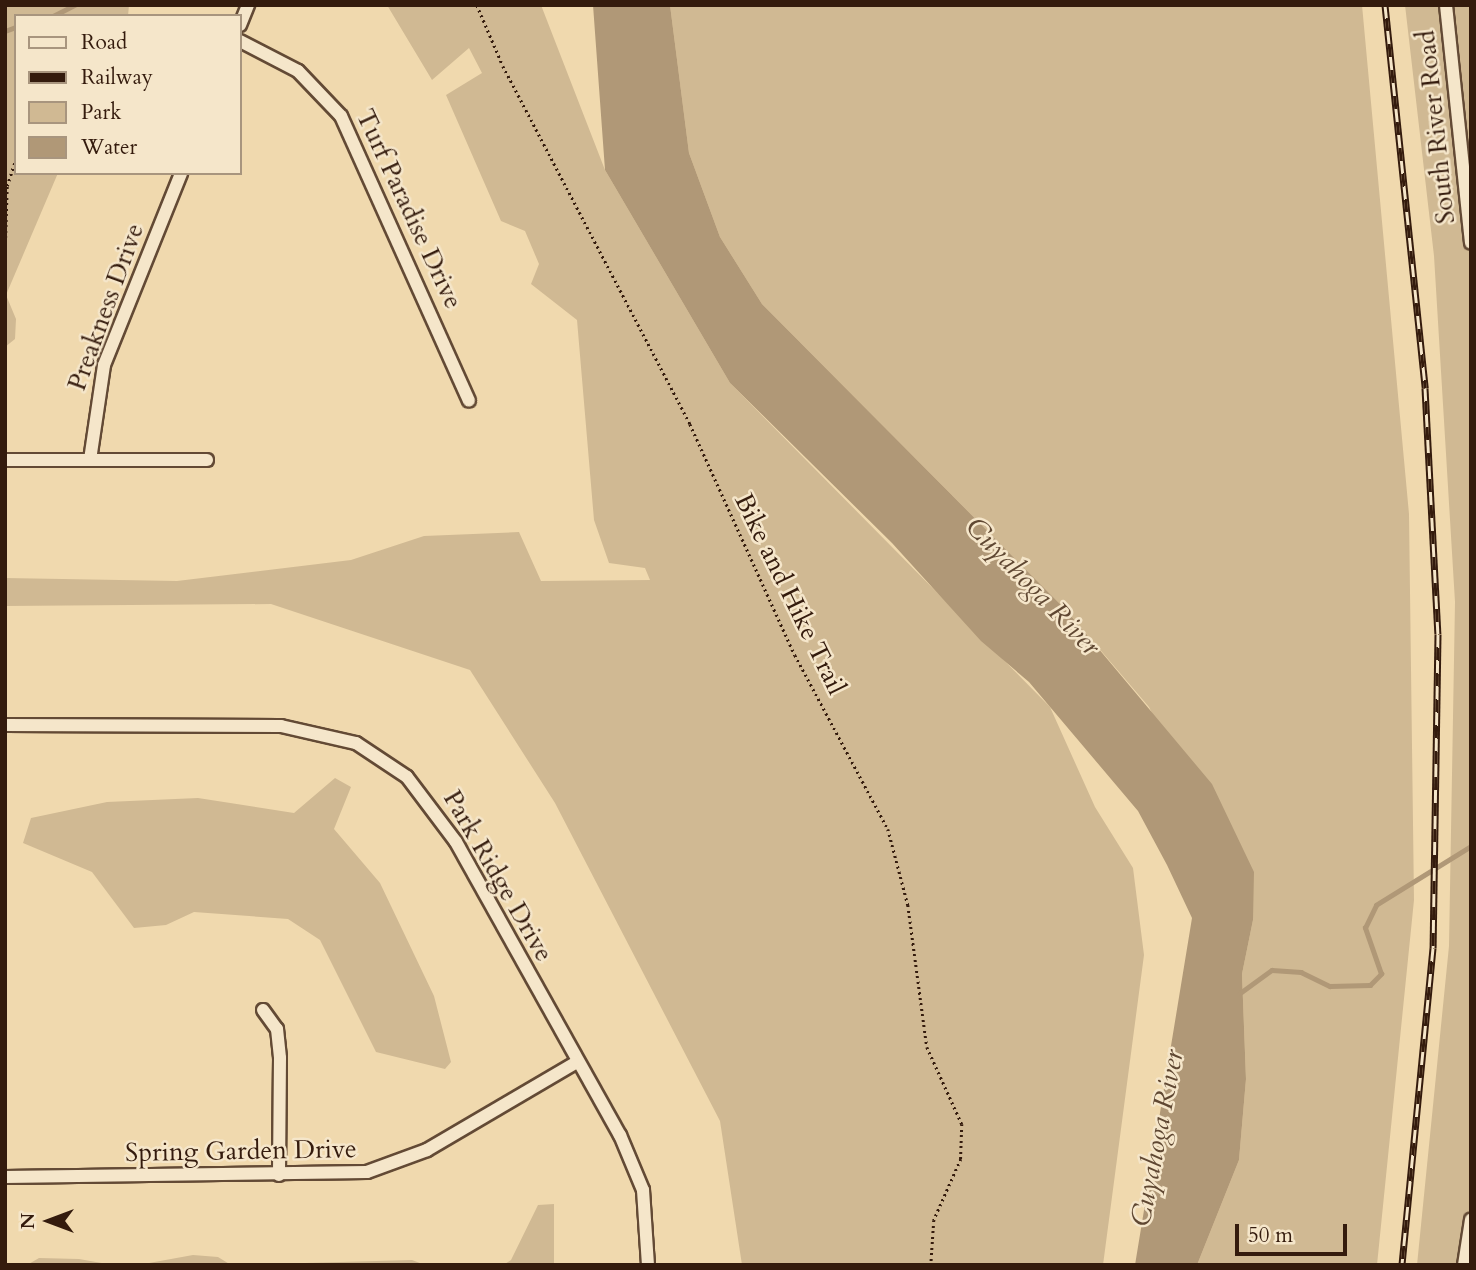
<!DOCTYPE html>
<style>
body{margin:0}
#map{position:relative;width:1476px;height:1270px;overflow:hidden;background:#f0d9ae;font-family:Cardo,serif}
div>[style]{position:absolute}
.green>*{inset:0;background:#d0b993}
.water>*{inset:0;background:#b09877}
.stream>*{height:4.5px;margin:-2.25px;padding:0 2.25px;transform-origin:2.25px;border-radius:2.25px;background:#b09877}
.path>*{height:2.5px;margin-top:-1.25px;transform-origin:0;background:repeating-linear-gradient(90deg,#341b0d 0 2px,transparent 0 5.5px)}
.roads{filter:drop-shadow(2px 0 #634a35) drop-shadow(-2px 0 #634a35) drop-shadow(0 2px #634a35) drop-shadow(0 -2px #634a35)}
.street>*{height:12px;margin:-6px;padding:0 6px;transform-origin:6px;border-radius:6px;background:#f5e6ca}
.rail>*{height:7px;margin-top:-3.5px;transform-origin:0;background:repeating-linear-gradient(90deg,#f5e6ca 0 13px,#341b0d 0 26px);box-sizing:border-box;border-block:2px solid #341b0d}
span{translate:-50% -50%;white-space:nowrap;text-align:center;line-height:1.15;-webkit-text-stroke:5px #f5e6ca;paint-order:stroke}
.street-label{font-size:26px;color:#341b0d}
.water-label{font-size:28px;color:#5f4732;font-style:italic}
.frame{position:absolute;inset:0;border:7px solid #341b0d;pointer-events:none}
.legend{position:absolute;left:14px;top:14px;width:228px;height:161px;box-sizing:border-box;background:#f5e6ca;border:2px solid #a8957e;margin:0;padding:9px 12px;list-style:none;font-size:21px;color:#341b0d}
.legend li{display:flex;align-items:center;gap:14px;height:35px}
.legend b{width:35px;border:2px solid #a8957e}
.north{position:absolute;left:14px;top:1186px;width:70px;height:70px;-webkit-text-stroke:5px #f5e6ca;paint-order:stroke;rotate:270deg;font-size:19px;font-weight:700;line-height:28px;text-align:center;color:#341b0d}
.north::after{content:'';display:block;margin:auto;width:24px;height:32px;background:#341b0d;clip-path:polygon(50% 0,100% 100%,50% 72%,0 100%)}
.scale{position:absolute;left:1235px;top:1224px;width:112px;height:32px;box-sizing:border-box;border:4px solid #341b0d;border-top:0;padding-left:9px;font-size:21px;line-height:24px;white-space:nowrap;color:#341b0d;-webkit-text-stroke:5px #f5e6ca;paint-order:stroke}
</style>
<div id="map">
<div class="green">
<i style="clip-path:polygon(5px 5px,129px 5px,128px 16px,16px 16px,16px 173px,58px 173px,6px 295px,16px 319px,15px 339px,5px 347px)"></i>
<i style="clip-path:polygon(387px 5px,541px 5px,605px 170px,730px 383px,1050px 707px,1095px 807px,1133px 868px,1144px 955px,1103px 1265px,742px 1265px,720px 1121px,555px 803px,470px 670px,271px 604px,5px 606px,5px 578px,177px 581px,351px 560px,424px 536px,519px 532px,541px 581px,650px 580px,645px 568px,609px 563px,594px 520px,577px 320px,531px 284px,539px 264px,525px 231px,501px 221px,446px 95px,482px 73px,469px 48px,432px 80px)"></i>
<i style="clip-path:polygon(670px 5px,1362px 5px,1409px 514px,1414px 900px,1377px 1265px,1197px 1265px,1239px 1160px,1246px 1079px,1242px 974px,1253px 920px,1149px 707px,1067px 611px,762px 304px,720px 237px,689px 153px)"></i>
<i style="clip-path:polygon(1405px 5px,1471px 5px,1471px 1265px,1417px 1265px,1449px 946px,1455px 602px,1434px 256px)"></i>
<i style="clip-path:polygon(335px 778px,351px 787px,334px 829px,380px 883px,434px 996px,451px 1062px,445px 1069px,376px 1052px,320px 940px,288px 919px,194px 912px,166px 925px,134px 928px,92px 872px,23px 843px,31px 818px,107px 802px,198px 798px,294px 813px)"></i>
<i style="clip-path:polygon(554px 1204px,554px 1265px,503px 1265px,511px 1260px,538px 1205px)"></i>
<i style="clip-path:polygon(193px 1255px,218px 1257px,231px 1265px,138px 1265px)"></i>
<i style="clip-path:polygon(39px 1258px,79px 1259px,113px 1265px,27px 1265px)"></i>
<i style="clip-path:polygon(412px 1260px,425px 1265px,294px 1265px,305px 1263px)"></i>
</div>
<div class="water">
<i style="clip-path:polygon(593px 5px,670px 5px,689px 153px,720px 237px,762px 304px,1067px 611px,1212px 784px,1254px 872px,1253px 920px,1242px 974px,1246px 1079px,1239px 1160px,1197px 1265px,1135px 1265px,1192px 918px,1167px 865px,1138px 811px,1029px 682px,981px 641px,892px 543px,730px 383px,605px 170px)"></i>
</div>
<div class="stream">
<i style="left:53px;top:16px;width:25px;rotate:-27deg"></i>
<i style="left:5px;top:31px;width:12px;rotate:-20deg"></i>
<i style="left:1240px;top:993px;width:39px;rotate:-36deg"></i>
<i style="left:1272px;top:970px;width:29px;rotate:4deg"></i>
<i style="left:1301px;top:972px;width:32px;rotate:26deg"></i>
<i style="left:1330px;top:986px;width:40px;rotate:-1.4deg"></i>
<i style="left:1370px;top:985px;width:16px;rotate:-45deg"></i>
<i style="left:1381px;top:974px;width:49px;rotate:-109.2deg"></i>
<i style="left:1365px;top:928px;width:25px;rotate:-64deg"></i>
<i style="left:1376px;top:905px;width:112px;rotate:-31.8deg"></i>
</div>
<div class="path">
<i style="left:477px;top:5px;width:66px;rotate:66.9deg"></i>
<i style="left:503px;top:66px;width:404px;rotate:62.4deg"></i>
<i style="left:690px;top:424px;width:254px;rotate:65.6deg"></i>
<i style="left:795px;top:655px;width:197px;rotate:61.9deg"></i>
<i style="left:888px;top:829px;width:79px;rotate:75.3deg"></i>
<i style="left:908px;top:905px;width:143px;rotate:82.4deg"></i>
<i style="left:927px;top:1047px;width:85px;rotate:65.6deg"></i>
<i style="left:962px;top:1124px;width:35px;rotate:92deg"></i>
<i style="left:961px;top:1159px;width:67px;rotate:113.9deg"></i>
<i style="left:934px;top:1220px;width:45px;rotate:93.8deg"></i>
<i style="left:5px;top:249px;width:63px;rotate:-88.2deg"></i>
<i style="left:7px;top:186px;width:28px;rotate:-72deg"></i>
</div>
<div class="roads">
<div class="street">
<i style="left:1446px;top:5px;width:239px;rotate:84deg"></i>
<i style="left:240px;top:25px;width:22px;rotate:-68deg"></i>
<i style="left:240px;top:41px;width:65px;rotate:27.3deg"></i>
<i style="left:298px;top:71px;width:62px;rotate:46.3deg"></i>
<i style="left:341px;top:116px;width:312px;rotate:65.8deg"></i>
<i style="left:5px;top:460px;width:202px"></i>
<i style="left:90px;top:460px;width:96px;rotate:-81.6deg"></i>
<i style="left:104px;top:365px;width:207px;rotate:-68.1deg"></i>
<i style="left:5px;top:725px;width:276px;rotate:0.2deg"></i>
<i style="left:281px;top:726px;width:77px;rotate:12.8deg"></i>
<i style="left:356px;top:743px;width:61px;rotate:33.7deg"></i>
<i style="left:407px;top:777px;width:81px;rotate:53deg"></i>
<i style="left:456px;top:842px;width:336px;rotate:60.8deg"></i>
<i style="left:620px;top:1135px;width:60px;rotate:67.3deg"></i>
<i style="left:643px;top:1190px;width:75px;rotate:86.2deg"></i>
<i style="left:263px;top:1010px;width:24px;rotate:54deg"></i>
<i style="left:277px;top:1029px;width:29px;rotate:84deg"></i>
<i style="left:280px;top:1058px;width:117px;rotate:90.5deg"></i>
<i style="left:5px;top:1177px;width:362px;rotate:-0.8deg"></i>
<i style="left:367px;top:1172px;width:64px;rotate:-20.1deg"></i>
<i style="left:427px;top:1150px;width:174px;rotate:-30.4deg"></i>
<i style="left:1464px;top:1265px;width:46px;rotate:-81.2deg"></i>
</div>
</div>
<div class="rail">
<i style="left:1385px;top:5px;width:385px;rotate:84deg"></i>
<i style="left:1425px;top:388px;width:246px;rotate:87deg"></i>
<i style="left:1438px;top:634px;width:314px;rotate:90.9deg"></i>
<i style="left:1433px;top:948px;width:319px;rotate:95.6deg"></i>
</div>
<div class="street-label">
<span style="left:1436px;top:127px;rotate:-96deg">South River Road</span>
<span style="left:409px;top:209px;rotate:65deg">Turf Paradise Drive</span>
<span style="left:106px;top:307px;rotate:-70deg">Preakness Drive</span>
<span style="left:790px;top:594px;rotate:64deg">Bike and Hike Trail</span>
<span style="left:498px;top:876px;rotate:60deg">Park Ridge Drive</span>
<span style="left:241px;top:1151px;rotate:-1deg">Spring Garden Drive</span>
</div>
<div class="water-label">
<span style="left:1033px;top:586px;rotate:46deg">Cuyahoga River</span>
<span style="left:1157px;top:1138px;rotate:-79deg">Cuyahoga River</span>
</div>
<div class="frame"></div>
<ul class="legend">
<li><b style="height:9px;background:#f5e6ca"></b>Road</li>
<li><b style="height:9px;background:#341b0d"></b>Railway</li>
<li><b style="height:19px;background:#d0b993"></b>Park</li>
<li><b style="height:19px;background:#b09877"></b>Water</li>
</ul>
<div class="north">N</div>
<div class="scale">50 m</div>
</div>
